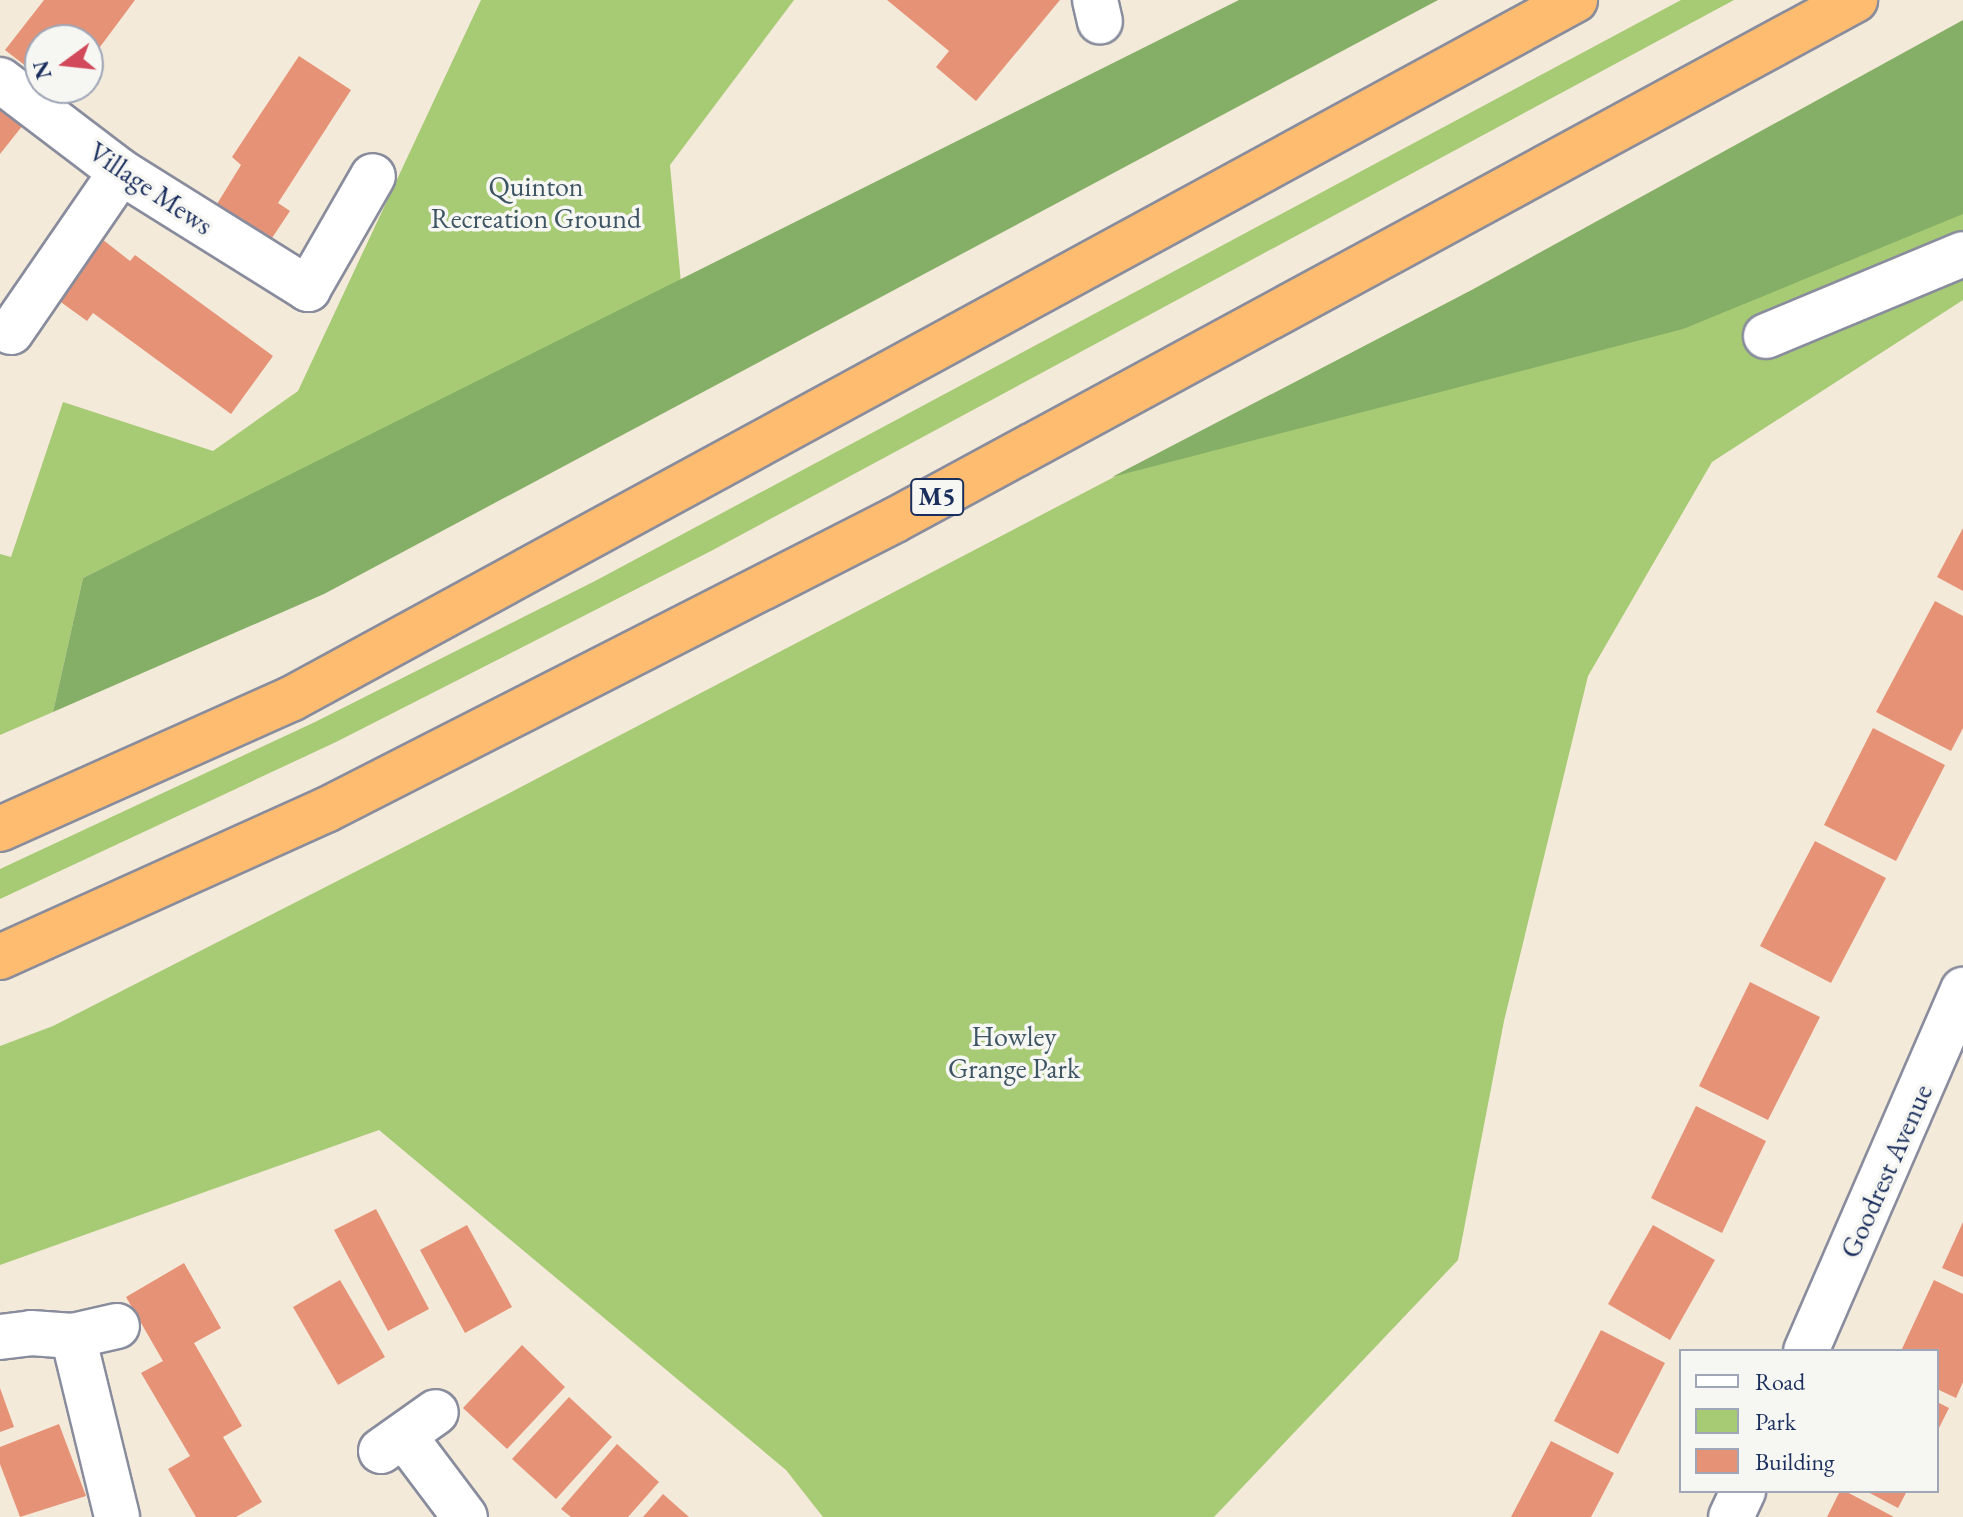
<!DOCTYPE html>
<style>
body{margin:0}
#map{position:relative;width:1963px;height:1517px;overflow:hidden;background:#f4eada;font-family:"EB Garamond",serif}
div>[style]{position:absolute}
.green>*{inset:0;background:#a7ca74}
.forest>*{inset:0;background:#85ae66}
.building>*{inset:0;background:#e69277}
.roads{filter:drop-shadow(2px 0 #888c9c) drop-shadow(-2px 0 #888c9c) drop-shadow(0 2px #888c9c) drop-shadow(0 -2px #888c9c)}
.minor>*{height:44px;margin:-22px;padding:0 22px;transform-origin:22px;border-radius:22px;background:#fff}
.motorway>*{height:44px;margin:-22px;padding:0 22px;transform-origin:22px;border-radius:22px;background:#febc71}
span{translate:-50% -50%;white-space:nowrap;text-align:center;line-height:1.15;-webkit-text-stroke:7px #f6f6f2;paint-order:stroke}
.shield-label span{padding:2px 6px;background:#f6f6f2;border:2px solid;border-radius:6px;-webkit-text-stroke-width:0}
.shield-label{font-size:26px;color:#1b2f5e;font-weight:700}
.park-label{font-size:28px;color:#3e5664}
.street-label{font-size:28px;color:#1b2f5e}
.legend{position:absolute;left:1679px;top:1349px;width:260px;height:144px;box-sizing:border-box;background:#f6f6f2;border:2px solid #9ea6b7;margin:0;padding:10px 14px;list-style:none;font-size:24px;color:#1b2f5e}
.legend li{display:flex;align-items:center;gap:16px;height:40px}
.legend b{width:40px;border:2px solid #9ea6b7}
.north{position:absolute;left:24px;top:24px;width:80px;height:80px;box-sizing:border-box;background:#f6f6f2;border:2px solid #9ea6b7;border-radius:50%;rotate:255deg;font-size:22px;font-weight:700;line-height:32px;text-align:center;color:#1b2f5e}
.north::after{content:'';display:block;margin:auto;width:28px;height:36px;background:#d1495b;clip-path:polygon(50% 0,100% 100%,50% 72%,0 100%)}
</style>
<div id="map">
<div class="green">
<i style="clip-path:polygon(481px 0,794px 0,670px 165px,681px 283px,83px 578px,53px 712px,0 735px,0 554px,11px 557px,63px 402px,213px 451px,298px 391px)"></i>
<i style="clip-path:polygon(1681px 0,1734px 0,711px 551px,336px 742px,0 899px,0 869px,315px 722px,595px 581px)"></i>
<i style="clip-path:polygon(1963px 124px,1963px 300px,1712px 462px,1588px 676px,1504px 1021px,1458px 1260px,1214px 1517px,823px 1517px,786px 1470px,379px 1130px,0 1265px,0 1046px,53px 1026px,494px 801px,1468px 292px)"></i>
</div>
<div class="forest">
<i style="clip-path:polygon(1239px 0,1438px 0,324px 594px,53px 712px,83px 578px)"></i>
<i style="clip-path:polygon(1963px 20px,1963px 214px,1683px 329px,1112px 477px,1468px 292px)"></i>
</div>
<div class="building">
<i style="clip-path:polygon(44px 0,135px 0,88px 63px,88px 40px,40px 40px,40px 77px,5px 50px)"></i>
<i style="clip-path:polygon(887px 0,1060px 0,976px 101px,936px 67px,949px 51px)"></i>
<i style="clip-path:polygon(299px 56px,351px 90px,278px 203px,290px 211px,266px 247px,212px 212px,241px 165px,232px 157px)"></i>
<i style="clip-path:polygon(0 98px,27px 120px,0 154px)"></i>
<i style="clip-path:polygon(102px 239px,130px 261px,135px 255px,273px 356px,231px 414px,93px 313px,87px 321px,58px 300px)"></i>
<i style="clip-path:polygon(1963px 528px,1963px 591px,1937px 577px)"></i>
<i style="clip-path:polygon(1935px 601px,1963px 616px,1963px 728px,1951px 751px,1876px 712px)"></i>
<i style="clip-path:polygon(1873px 728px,1945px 765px,1896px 861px,1824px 825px)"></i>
<i style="clip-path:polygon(1815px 841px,1886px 878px,1831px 983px,1760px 946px)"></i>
<i style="clip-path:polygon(1750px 982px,1820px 1017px,1768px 1120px,1699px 1086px)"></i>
<i style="clip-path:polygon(1696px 1106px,1766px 1141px,1722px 1233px,1651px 1198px)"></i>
<i style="clip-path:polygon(376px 1209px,429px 1309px,388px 1331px,334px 1230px)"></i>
<i style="clip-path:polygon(1963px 1222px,1963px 1277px,1942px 1268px)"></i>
<i style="clip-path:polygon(467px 1225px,512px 1307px,465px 1333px,420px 1250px)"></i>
<i style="clip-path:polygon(1653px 1225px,1715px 1260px,1670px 1340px,1608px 1304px)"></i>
<i style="clip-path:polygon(184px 1263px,221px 1328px,194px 1343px,242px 1426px,223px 1437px,262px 1502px,236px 1517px,196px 1517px,168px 1469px,190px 1456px,141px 1373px,163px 1361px,126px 1297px)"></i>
<i style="clip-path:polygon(340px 1280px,385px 1357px,338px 1385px,293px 1307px)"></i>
<i style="clip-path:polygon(1934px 1280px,1963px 1294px,1963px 1382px,1956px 1398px,1937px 1389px,1937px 1351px,1901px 1351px)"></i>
<i style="clip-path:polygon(1601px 1330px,1665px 1363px,1618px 1454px,1554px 1421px)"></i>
<i style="clip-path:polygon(522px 1345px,565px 1387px,507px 1449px,463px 1408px)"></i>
<i style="clip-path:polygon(0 1388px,14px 1427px,0 1432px)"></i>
<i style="clip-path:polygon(569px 1397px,612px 1437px,556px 1499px,512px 1459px)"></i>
<i style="clip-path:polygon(1937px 1402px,1949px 1408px,1937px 1432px)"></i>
<i style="clip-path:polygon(59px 1424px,86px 1496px,20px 1517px,0 1464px,0 1447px)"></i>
<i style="clip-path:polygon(1551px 1441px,1614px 1473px,1591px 1517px,1511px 1517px)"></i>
<i style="clip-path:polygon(617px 1444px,659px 1482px,628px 1517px,571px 1517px,561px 1509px)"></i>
<i style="clip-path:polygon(1840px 1491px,1845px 1491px,1894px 1517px,1827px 1517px)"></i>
<i style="clip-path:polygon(1866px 1491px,1907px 1491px,1898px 1508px)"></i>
<i style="clip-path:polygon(663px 1494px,689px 1517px,643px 1517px)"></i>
</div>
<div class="roads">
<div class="minor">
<i style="left:1095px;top:0;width:22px;rotate:77deg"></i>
<i style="left:0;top:80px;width:152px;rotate:37.2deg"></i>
<i style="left:121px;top:172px;width:221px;rotate:32deg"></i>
<i style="left:308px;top:289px;width:130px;rotate:-60.1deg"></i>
<i style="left:11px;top:332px;width:194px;rotate:-55.5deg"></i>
<i style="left:1766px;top:336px;width:213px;rotate:-22.6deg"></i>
<i style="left:73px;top:1336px;width:186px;rotate:76.3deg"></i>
<i style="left:0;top:1337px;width:31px;rotate:-7deg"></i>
<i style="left:31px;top:1333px;width:42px;rotate:4.1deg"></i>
<i style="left:73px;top:1336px;width:45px;rotate:-12.8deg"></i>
<i style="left:1806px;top:1351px;width:394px;rotate:-66.5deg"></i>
<i style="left:404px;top:1436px;width:101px;rotate:53deg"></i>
<i style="left:381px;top:1451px;width:67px;rotate:-35.3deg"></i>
<i style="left:1731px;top:1517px;width:29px;rotate:-65deg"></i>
</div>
<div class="motorway">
<i style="left:0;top:829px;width:319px;rotate:-24.1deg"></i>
<i style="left:291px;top:699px;width:1462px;rotate:-28.56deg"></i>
<i style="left:0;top:957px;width:358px;rotate:-24.3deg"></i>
<i style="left:326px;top:810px;width:639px;rotate:-27.01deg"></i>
<i style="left:895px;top:520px;width:1092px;rotate:-28.44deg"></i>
</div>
</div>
<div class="shield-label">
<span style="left:937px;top:497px">M5</span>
</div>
<div class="park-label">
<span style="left:536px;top:202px">Quinton<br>Recreation Ground</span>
<span style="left:1014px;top:1052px">Howley<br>Grange Park</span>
</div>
<div class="street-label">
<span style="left:151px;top:188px;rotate:34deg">Village Mews</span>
<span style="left:1886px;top:1171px;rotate:-66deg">Goodrest Avenue</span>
</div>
<ul class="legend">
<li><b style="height:10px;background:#fff"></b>Road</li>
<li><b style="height:22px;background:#a7ca74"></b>Park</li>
<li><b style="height:22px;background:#e69277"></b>Building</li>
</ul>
<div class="north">N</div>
</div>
